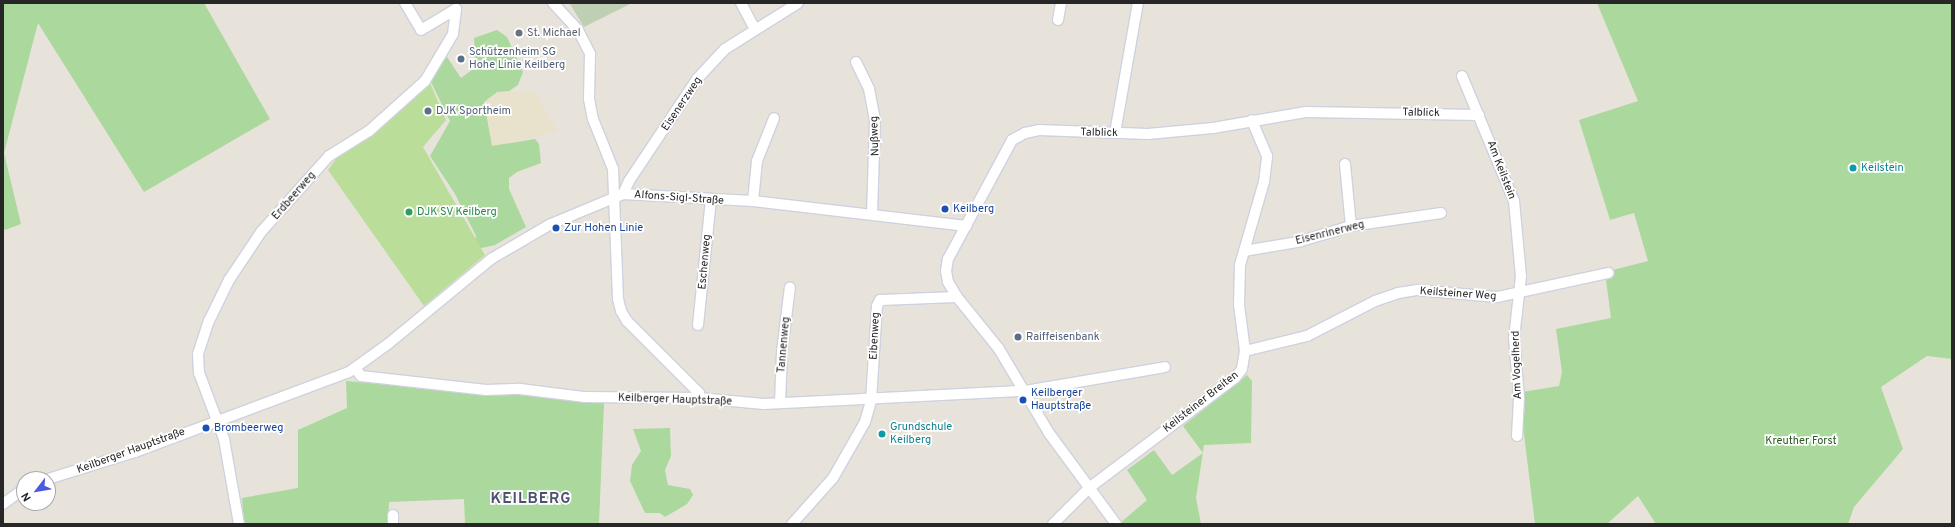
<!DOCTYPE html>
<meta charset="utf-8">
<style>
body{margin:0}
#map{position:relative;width:1955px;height:527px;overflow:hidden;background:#e8e3da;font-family:Overpass,sans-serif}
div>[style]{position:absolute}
.education>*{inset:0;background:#e8e1cb}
.green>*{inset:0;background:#abd89c}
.cemetery>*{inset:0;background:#becfb3}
.pitch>*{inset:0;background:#bade99}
.roads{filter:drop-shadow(1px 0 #cfd1de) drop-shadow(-1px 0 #cfd1de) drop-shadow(0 1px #cfd1de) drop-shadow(0 -1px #cfd1de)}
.minor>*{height:10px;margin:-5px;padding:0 5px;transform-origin:5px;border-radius:5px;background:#fff}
.dots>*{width:11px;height:11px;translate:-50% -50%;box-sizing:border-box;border:2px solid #fff;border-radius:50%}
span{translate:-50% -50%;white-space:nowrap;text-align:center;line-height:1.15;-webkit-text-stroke:3.5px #fff;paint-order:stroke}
.worship-label{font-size:11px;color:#5b616d}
.left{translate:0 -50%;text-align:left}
.service-label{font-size:11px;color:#4e5e75}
.street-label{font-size:11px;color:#272727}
.culture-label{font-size:11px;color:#0d838f}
.transit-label{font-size:11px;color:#164399}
.leisure-label{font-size:11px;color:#27864d}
.park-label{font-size:11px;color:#275921}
.district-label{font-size:15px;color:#4d5071;font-weight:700;letter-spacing:1px}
.frame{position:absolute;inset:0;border:4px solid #272727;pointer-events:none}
.north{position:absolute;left:16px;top:471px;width:40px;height:40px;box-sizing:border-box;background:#fff;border:1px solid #a9a9a9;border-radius:50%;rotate:239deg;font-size:11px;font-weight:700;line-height:16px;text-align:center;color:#272727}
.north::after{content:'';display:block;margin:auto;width:14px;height:18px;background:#4c5ae2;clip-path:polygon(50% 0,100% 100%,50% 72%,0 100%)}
</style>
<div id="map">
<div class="education">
<i style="clip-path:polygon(481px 91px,535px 92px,558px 131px,490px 148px)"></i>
</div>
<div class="green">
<i style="clip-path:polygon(3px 3px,204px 3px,270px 119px,144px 192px,38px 23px,4px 153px,21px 224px,5px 230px,3px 228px)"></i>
<i style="clip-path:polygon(1597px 3px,1952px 3px,1952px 359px,1927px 356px,1881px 387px,1903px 449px,1854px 507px,1848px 524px,1656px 524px,1638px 496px,1607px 524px,1535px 524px,1522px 418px,1522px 392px,1559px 386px,1562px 372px,1556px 329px,1611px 318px,1605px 272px,1648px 261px,1634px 213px,1610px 220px,1579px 120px,1638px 101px)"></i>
<i style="clip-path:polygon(497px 30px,507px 37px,523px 72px,518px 85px,509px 91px,497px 92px,484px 102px,492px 146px,535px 139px,539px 144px,541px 163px,517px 172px,509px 178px,509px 189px,526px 227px,495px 245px,473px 250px,476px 236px,455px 194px,430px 156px,450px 121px,430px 80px,447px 57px,461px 78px,476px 67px,474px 38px)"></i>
<i style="clip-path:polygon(1247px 375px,1252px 381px,1251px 443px,1204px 445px,1196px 498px,1201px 524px,1119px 524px,1147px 500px,1127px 470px,1154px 450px,1172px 475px,1203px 453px,1183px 426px)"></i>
<i style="clip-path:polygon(346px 381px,445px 390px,523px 394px,604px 403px,599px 524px,465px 524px,464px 499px,389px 502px,388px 524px,244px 524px,242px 498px,298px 488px,298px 430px,347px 408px)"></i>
<i style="clip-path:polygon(670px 428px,671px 456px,665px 470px,668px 485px,690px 489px,693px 495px,687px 504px,665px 517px,660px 513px,645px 513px,630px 481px,632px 465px,641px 451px,633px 429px)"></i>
</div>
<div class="cemetery">
<i style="clip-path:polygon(560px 3px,632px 3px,584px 27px,570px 4px)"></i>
</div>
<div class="pitch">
<i style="clip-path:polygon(430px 83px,446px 120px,423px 147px,485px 255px,424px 306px,328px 170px,339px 155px)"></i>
</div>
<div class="roads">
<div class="minor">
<i style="left:405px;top:3px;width:31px;rotate:59deg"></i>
<i style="left:421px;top:30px;width:41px;rotate:-31deg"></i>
<i style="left:553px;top:3px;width:37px;rotate:47deg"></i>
<i style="left:578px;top:30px;width:27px;rotate:63deg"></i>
<i style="left:590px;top:54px;width:45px;rotate:91.3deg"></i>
<i style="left:589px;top:99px;width:20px;rotate:79deg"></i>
<i style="left:593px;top:119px;width:54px;rotate:68.2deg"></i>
<i style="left:613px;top:169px;width:130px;rotate:87.8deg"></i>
<i style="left:618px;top:299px;width:12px;rotate:76deg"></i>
<i style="left:621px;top:311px;width:12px;rotate:59deg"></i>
<i style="left:627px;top:321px;width:102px;rotate:45deg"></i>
<i style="left:699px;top:393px;width:5px;rotate:90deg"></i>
<i style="left:741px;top:3px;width:30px;rotate:62deg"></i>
<i style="left:1058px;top:20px;width:17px;rotate:-80deg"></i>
<i style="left:856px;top:62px;width:30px;rotate:64deg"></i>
<i style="left:869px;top:89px;width:31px;rotate:79deg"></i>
<i style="left:875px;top:119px;width:95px;rotate:91.8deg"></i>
<i style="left:1462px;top:76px;width:135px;rotate:67.4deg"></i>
<i style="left:1514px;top:201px;width:75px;rotate:84.7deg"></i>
<i style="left:1521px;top:276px;width:62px;rotate:96.4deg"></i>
<i style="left:1514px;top:338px;width:60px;rotate:85.2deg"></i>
<i style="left:1519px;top:398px;width:38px;rotate:93deg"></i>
<i style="left:1115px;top:133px;width:132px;rotate:-80deg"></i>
<i style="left:1345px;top:164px;width:62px;rotate:84.5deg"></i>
<i style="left:623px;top:194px;width:14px;rotate:-65deg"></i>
<i style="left:629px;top:181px;width:123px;rotate:-56.3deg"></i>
<i style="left:697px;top:79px;width:41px;rotate:-47deg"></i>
<i style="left:725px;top:49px;width:86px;rotate:-32.2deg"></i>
<i style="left:753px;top:201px;width:40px;rotate:-84.3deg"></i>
<i style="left:757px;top:161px;width:46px;rotate:-68.4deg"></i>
<i style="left:1244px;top:251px;width:55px;rotate:-9.5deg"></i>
<i style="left:1298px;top:242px;width:55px;rotate:-16.8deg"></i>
<i style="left:1351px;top:226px;width:91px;rotate:-8.2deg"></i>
<i style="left:698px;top:325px;width:126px;rotate:-84.1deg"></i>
<i style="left:1245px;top:351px;width:64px;rotate:-13.6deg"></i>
<i style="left:1307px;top:336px;width:76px;rotate:-27.2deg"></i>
<i style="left:1375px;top:301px;width:24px;rotate:-19deg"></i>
<i style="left:1398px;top:293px;width:20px;rotate:-9deg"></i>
<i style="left:1418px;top:290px;width:79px;rotate:5.1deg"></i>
<i style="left:1497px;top:297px;width:114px;rotate:-12.2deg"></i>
<i style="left:355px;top:368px;width:10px;rotate:53deg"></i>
<i style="left:361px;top:376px;width:126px;rotate:6.4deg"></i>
<i style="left:486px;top:390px;width:34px;rotate:-2deg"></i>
<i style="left:520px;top:389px;width:64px;rotate:7.1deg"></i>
<i style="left:584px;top:397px;width:115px;rotate:0.5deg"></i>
<i style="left:699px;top:398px;width:65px;rotate:5.3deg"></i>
<i style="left:764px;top:404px;width:261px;rotate:-2.9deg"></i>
<i style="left:1025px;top:391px;width:142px;rotate:-9.7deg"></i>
<i style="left:780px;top:403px;width:52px;rotate:-87.8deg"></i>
<i style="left:782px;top:351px;width:64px;rotate:-82.9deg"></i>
<i style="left:48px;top:479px;width:91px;rotate:-17.2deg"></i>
<i style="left:135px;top:452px;width:228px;rotate:-20.5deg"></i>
<i style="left:349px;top:372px;width:48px;rotate:-35.7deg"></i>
<i style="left:388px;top:344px;width:134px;rotate:-39.5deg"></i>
<i style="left:491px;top:259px;width:69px;rotate:-30.3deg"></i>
<i style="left:551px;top:224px;width:78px;rotate:-22.6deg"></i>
<i style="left:623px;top:194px;width:130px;rotate:3.1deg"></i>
<i style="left:753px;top:201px;width:215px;rotate:6.7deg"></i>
<i style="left:3px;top:504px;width:26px;rotate:-36deg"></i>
<i style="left:393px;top:515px;width:9px;rotate:90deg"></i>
<i style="left:239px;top:524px;width:86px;rotate:-100deg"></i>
<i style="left:224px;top:439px;width:71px;rotate:-110.7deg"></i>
<i style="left:199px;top:373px;width:19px;rotate:-93deg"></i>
<i style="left:198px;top:354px;width:35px;rotate:-72deg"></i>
<i style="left:209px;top:321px;width:46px;rotate:-64deg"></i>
<i style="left:229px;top:280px;width:58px;rotate:-56.3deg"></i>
<i style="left:261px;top:232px;width:102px;rotate:-48.2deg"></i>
<i style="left:329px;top:156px;width:47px;rotate:-32deg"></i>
<i style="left:369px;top:131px;width:75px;rotate:-41.8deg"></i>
<i style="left:425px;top:81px;width:55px;rotate:-59.2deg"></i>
<i style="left:453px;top:34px;width:25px;rotate:-83deg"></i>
<i style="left:792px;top:524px;width:62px;rotate:-48.3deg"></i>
<i style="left:833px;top:478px;width:64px;rotate:-60.3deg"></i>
<i style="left:865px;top:422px;width:22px;rotate:-74deg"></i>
<i style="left:871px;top:401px;width:95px;rotate:-86.4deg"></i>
<i style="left:877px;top:306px;width:7px;rotate:-63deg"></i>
<i style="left:880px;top:300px;width:77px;rotate:-2.2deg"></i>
<i style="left:1053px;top:524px;width:51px;rotate:-45deg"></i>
<i style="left:1089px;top:488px;width:183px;rotate:-37deg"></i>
<i style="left:1235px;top:378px;width:11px;rotate:-52deg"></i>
<i style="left:1242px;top:369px;width:18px;rotate:-81deg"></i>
<i style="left:1245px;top:351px;width:46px;rotate:-97.4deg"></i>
<i style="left:1239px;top:305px;width:40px;rotate:-88.6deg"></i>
<i style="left:1240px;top:265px;width:86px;rotate:-73.9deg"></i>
<i style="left:1264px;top:182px;width:26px;rotate:-83deg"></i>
<i style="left:1267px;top:156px;width:39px;rotate:-113deg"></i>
<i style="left:1116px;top:524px;width:113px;rotate:-126.4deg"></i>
<i style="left:1049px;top:433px;width:98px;rotate:-120.8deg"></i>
<i style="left:999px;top:349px;width:67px;rotate:-128.9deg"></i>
<i style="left:957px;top:297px;width:17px;rotate:-121deg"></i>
<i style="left:948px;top:282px;width:11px;rotate:-100deg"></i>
<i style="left:946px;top:271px;width:12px;rotate:-81deg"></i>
<i style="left:948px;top:259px;width:135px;rotate:-61.7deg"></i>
<i style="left:1012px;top:140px;width:15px;rotate:-28deg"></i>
<i style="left:1025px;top:133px;width:14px;rotate:-12deg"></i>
<i style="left:1039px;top:130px;width:109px;rotate:2.1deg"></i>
<i style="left:1148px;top:134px;width:65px;rotate:-5.3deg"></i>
<i style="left:1213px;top:128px;width:94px;rotate:-9.8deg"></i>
<i style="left:1306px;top:112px;width:173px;rotate:1deg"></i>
</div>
</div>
<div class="dots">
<i style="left:519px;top:33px;background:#6b7280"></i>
<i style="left:461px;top:59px;background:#5c6f8a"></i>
<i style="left:428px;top:111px;background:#5c6f8a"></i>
<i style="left:1853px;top:168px;background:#0f9aa8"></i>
<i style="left:945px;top:209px;background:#1a4fb4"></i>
<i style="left:409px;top:212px;background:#2e9e5b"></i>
<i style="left:556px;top:228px;background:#1a4fb4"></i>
<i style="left:1018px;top:337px;background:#5c6f8a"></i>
<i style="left:1023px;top:400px;background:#1a4fb4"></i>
<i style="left:206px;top:428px;background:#1a4fb4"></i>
<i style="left:882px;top:434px;background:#0f9aa8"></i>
</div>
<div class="worship-label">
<span class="left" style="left:527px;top:33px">St. Michael</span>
</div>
<div class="service-label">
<span class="left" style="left:469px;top:59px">Schützenheim SG<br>Hohe Linie Keilberg</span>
<span class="left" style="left:436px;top:111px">DJK Sportheim</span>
<span class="left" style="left:1026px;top:337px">Raiffeisenbank</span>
</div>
<div class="street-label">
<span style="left:682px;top:104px;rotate:-56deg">Eisenerzweg</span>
<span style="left:1421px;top:113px;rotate:1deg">Talblick</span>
<span style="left:1099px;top:133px;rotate:1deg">Talblick</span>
<span style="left:875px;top:136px;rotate:-92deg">Nußweg</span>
<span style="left:1501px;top:170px;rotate:69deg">Am Keilstein</span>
<span style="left:294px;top:196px;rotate:-49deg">Erdbeerweg</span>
<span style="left:679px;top:198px;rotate:4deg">Alfons-Sigl-Straße</span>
<span style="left:1330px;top:233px;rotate:-14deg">Eisenrinerweg</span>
<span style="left:705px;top:262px;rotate:-85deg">Eschenweg</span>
<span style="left:1458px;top:294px;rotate:4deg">Keilsteiner Weg</span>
<span style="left:875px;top:336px;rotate:-87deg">Eibenweg</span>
<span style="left:784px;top:345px;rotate:-85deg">Tannenweg</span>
<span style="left:1517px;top:365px;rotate:-92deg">Am Vogelherd</span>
<span style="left:675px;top:400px;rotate:2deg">Keilberger Hauptstraße</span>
<span style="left:1201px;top:402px;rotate:-38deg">Keilsteiner Breiten</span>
<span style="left:131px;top:451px;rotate:-20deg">Keilberger Hauptstraße</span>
</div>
<div class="culture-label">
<span class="left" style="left:1861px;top:168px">Keilstein</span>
<span class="left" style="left:890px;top:434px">Grundschule<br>Keilberg</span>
</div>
<div class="transit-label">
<span class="left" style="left:953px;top:209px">Keilberg</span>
<span class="left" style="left:564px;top:228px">Zur Hohen Linie</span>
<span class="left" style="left:1031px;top:400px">Keilberger<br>Hauptstraße</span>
<span class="left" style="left:214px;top:428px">Brombeerweg</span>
</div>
<div class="leisure-label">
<span class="left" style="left:417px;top:212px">DJK SV Keilberg</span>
</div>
<div class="park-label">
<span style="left:1801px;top:441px">Kreuther Forst</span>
</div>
<div class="district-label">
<span style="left:531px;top:500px">KEILBERG</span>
</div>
<div class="frame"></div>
<div class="north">N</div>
</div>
